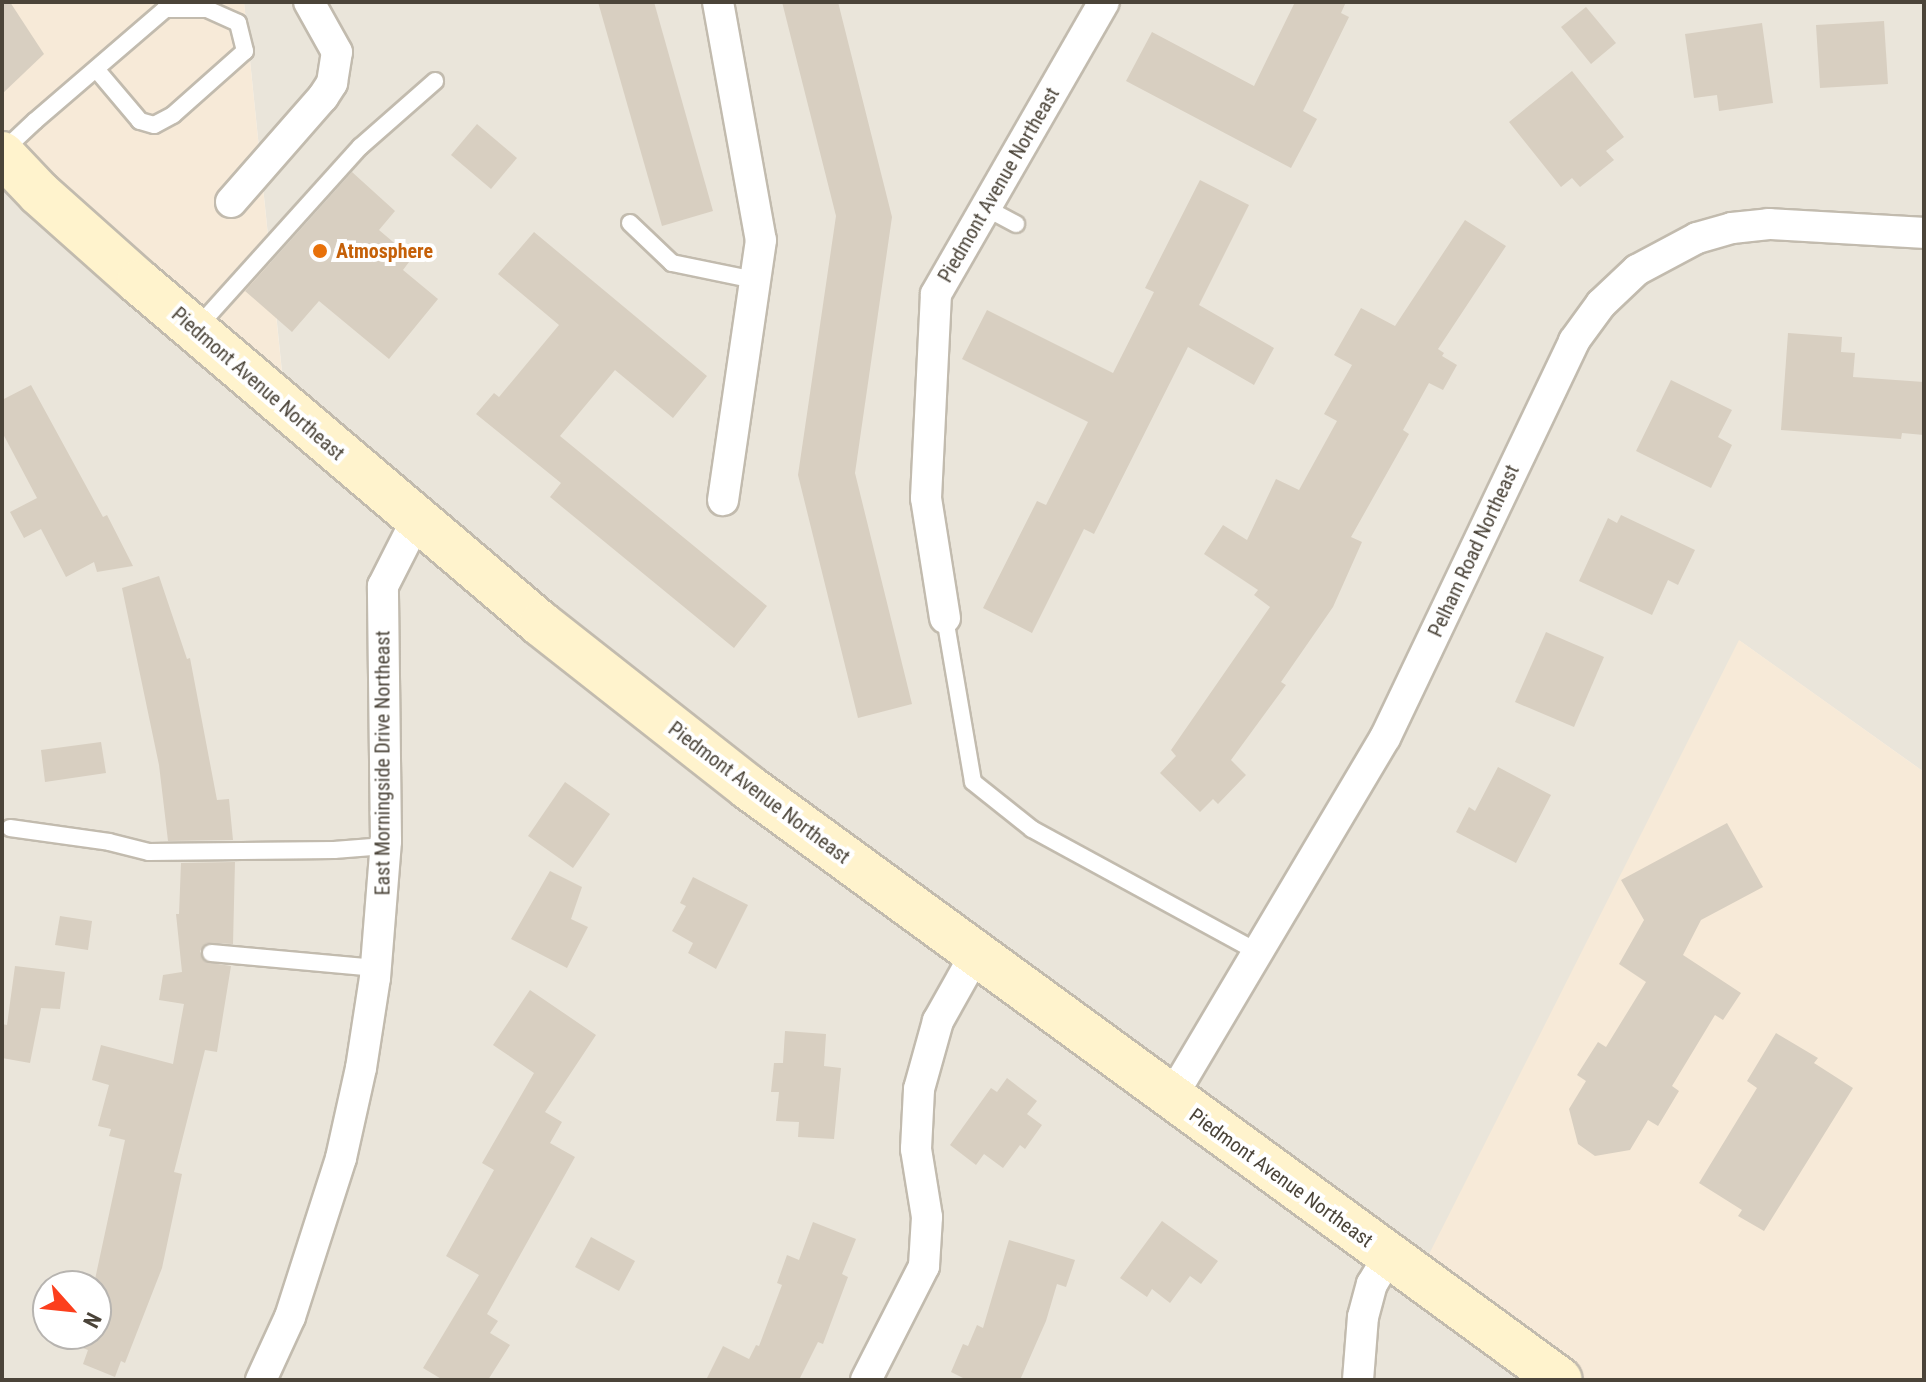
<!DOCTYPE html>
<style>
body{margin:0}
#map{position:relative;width:1926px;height:1382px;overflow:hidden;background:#f6f3ec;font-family:"Roboto Condensed",sans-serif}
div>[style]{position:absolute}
.residential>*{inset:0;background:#eae5da}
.commercial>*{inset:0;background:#f7ead8}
.building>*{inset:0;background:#d8cfc1}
.roads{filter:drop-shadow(2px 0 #c2bbae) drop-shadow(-2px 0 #c2bbae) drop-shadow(0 2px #c2bbae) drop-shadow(0 -2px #c2bbae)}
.lane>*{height:16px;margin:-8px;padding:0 8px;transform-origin:8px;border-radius:8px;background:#fff}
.street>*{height:30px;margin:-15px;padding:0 15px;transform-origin:15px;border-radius:15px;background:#fff}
.secondary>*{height:44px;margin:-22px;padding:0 22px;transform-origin:22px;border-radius:22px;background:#fff3cd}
.dots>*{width:22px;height:22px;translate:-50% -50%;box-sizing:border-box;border:4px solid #fff;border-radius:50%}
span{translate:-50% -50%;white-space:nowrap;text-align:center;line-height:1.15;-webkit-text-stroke:8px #fff;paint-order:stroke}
.street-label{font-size:20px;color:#4b4439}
.food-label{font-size:20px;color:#c56008;font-weight:700}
.left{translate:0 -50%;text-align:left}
.frame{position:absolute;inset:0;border:4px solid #4b4439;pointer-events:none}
.north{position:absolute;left:32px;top:1270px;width:80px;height:80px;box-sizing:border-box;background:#fff;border:2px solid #b7b4b0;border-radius:50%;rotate:117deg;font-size:22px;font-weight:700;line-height:32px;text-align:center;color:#4b4439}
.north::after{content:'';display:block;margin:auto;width:28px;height:36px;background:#fc3f1d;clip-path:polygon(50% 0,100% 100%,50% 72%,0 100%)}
</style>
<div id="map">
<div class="residential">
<i style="clip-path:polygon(evenodd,244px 2px,1924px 2px,1924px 772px,1740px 641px,1551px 1380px,2px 1380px,2px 149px,286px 410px,244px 2px,48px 1286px,96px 1286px,96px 1334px,48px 1334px,48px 1286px)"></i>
</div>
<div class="commercial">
<i style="clip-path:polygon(2px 2px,244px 2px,286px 412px,2px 149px)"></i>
<i style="clip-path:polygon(1739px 640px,1924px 772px,1924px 1380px,1551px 1380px,1416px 1280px)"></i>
</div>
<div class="building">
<i style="clip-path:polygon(2px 2px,10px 2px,44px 54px,2px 94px)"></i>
<i style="clip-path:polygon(598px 2px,654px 2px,713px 211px,662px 226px)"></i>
<i style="clip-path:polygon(782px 2px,838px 2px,892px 217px,855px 473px,912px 704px,858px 718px,798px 475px,836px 216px)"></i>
<i style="clip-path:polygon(1295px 2px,1346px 2px,1341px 13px,1349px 17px,1303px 111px,1317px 119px,1291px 168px,1126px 81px,1152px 32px,1254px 86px)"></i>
<i style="clip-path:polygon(1586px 7px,1616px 43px,1591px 64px,1561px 27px)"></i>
<i style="clip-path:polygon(1884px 21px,1888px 84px,1820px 88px,1816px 25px)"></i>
<i style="clip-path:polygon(1762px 23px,1773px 103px,1719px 111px,1717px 95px,1694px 98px,1685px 34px)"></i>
<i style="clip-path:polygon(1572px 71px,1624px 137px,1606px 151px,1614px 160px,1580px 187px,1572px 178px,1561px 187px,1509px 122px)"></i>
<i style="clip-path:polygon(477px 124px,517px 158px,491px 189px,451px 155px)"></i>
<i style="clip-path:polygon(352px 172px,395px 211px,379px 230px,412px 258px,403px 270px,438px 299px,389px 359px,319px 301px,292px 332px,245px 291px)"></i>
<i style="clip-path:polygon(1200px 180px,1249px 205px,1199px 305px,1274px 348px,1254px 385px,1188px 347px,1094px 534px,1084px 529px,1032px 633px,983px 608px,1037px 501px,1046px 505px,1088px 422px,962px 359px,987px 310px,1113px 373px,1154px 292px,1145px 288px)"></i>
<i style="clip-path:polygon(1465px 220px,1506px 246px,1438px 349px,1444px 353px,1442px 356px,1457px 365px,1443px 390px,1429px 383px,1403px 430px,1409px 434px,1351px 537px,1362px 542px,1333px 607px,1281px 682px,1286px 685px,1231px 760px,1246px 775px,1218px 804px,1213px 799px,1200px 812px,1160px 773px,1176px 756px,1171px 750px,1270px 607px,1254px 595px,1258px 590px,1204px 554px,1223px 525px,1247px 540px,1276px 479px,1299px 490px,1337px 421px,1324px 414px,1352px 365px,1334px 355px,1361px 308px,1395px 326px)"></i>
<i style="clip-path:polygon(534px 232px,707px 376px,673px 418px,615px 370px,560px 436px,767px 606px,734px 648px,550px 497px,561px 483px,476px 414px,494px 393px,499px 397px,559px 325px,498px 274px)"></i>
<i style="clip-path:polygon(1788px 333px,1842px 337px,1841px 352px,1855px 353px,1853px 377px,1924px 382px,1924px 435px,1902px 433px,1901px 439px,1781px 430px)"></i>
<i style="clip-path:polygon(1671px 380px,1732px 410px,1718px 437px,1732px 445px,1711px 488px,1636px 451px)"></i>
<i style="clip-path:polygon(31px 385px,103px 517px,107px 515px,133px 566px,97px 572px,94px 562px,66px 577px,41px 529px,24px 538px,10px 512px,37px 498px,2px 432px,2px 400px)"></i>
<i style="clip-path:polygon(1621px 515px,1695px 550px,1678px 585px,1668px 580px,1652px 615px,1579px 581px,1608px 518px,1617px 523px)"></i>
<i style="clip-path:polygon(159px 576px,187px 659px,190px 658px,217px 800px,229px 799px,233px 840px,168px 841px,159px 765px,122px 588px)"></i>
<i style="clip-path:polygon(1546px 632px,1604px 657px,1574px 727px,1515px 702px)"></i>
<i style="clip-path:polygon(101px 742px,106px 773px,45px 782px,41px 750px)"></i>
<i style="clip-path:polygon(1498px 767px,1551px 795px,1516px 863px,1456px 832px,1469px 807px,1475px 811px)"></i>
<i style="clip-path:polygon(565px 782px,610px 814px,573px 868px,528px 836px)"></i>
<i style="clip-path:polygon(1727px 823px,1763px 887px,1701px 920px,1683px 955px,1741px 993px,1723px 1020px,1715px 1015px,1672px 1086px,1679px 1091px,1658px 1126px,1648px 1120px,1630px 1150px,1595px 1156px,1578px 1144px,1569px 1109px,1586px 1081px,1577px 1075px,1598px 1042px,1606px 1047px,1646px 982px,1619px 964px,1644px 920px,1621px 880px)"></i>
<i style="clip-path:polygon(235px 862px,233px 944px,207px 943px,200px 951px,205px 962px,231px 966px,217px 1052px,205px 1050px,174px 1172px,182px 1174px,162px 1268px,125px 1363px,121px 1361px,115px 1377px,83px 1364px,88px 1350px,65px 1341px,68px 1334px,96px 1334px,96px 1286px,86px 1286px,88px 1281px,94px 1284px,125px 1140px,109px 1136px,111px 1129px,98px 1126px,109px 1085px,92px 1080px,101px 1045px,173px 1064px,184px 1004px,159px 1000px,163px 975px,182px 972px,176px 914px,179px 914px,181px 863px)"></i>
<i style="clip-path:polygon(550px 871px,582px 887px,571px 919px,588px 927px,567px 968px,511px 939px)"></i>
<i style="clip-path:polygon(693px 877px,748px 905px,716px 969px,688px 953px,693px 943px,672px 931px,686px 906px,680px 903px)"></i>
<i style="clip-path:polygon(60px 916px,92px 921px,88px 950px,55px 945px)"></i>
<i style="clip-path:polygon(15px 966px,65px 972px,60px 1009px,41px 1008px,30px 1063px,2px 1058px,2px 1024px,7px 1025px)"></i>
<i style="clip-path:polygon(530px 990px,596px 1035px,545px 1112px,562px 1122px,550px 1143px,575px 1157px,487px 1314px,498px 1321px,490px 1333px,510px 1345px,488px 1380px,443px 1380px,423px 1368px,479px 1275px,446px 1256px,494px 1170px,482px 1163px,534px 1073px,493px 1045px)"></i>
<i style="clip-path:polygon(785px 1031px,826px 1034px,824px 1066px,841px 1068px,834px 1139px,798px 1137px,799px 1122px,776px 1121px,779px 1092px,771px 1092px,774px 1063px,783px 1063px)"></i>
<i style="clip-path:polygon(1776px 1033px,1818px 1058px,1814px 1063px,1853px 1088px,1764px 1231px,1738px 1216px,1742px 1210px,1699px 1183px,1757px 1088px,1747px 1081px)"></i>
<i style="clip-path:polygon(1007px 1078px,1037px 1101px,1027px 1114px,1042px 1125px,1025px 1149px,1020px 1145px,1003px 1168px,984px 1154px,976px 1165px,950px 1145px,991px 1088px,997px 1092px)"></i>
<i style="clip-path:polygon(1162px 1221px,1218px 1261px,1201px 1284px,1190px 1276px,1170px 1303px,1152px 1289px,1147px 1297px,1120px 1278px)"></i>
<i style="clip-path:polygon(813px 1222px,856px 1239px,842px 1274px,848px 1277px,823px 1344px,818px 1342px,799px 1380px,706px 1380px,723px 1346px,749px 1359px,756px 1345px,759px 1346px,782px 1285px,777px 1283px,787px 1255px,799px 1260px)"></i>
<i style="clip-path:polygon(591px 1237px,635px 1261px,619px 1291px,575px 1267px)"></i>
<i style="clip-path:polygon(1009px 1240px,1075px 1260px,1066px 1287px,1057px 1284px,1046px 1321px,1020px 1380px,967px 1380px,951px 1372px,963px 1344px,968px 1346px,977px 1325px,983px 1328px)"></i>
</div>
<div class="roads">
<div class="lane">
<i style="left:3px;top:151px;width:44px;rotate:-43.2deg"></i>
<i style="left:35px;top:121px;width:172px;rotate:-40.7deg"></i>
<i style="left:165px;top:9px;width:42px"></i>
<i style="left:207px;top:9px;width:34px;rotate:24deg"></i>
<i style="left:238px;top:23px;width:29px;rotate:76deg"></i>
<i style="left:245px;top:51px;width:96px;rotate:138.4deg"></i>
<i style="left:173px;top:115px;width:21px;rotate:152deg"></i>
<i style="left:154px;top:125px;width:15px;rotate:-164deg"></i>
<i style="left:140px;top:121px;width:68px;rotate:-130.2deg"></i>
<i style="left:986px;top:208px;width:34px;rotate:28deg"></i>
<i style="left:630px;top:223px;width:58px;rotate:43.6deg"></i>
<i style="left:672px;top:263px;width:85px;rotate:11.6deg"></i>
<i style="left:196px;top:329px;width:245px;rotate:-48deg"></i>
<i style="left:360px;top:147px;width:100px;rotate:-41.3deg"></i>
<i style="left:945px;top:618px;width:166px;rotate:80.3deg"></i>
<i style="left:973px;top:782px;width:75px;rotate:38.5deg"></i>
<i style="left:1032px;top:829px;width:257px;rotate:28.6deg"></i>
<i style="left:10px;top:828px;width:100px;rotate:8deg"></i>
<i style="left:109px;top:842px;width:41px;rotate:14deg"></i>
<i style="left:149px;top:852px;width:185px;rotate:-0.6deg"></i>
<i style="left:334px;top:850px;width:51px;rotate:-4.5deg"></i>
<i style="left:211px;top:953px;width:166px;rotate:5.2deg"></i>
</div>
<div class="street">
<i style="left:718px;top:2px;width:242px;rotate:79.8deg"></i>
<i style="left:761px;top:240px;width:263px;rotate:98.3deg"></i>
<i style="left:231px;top:202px;width:140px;rotate:-48.8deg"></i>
<i style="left:323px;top:97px;width:17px;rotate:-57deg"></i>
<i style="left:332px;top:83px;width:31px;rotate:-81deg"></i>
<i style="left:337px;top:52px;width:57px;rotate:-119.2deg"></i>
<i style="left:945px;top:618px;width:121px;rotate:-99deg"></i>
<i style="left:926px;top:498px;width:204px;rotate:-87.2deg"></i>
<i style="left:936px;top:294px;width:337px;rotate:-60.1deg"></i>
<i style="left:1171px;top:1098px;width:419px;rotate:-59.3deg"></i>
<i style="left:1385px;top:738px;width:440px;rotate:-64.5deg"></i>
<i style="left:1574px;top:341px;width:46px;rotate:-53.9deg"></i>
<i style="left:1601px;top:304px;width:50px;rotate:-43.4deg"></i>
<i style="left:1637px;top:270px;width:68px;rotate:-28.1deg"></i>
<i style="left:1697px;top:238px;width:36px;rotate:-16deg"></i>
<i style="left:1732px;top:228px;width:37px;rotate:-6deg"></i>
<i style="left:1769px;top:224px;width:155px;rotate:3.3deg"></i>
<i style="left:261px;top:1380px;width:69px;rotate:-65.3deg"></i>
<i style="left:290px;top:1317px;width:167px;rotate:-72.2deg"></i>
<i style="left:341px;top:1158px;width:92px;rotate:-77.5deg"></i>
<i style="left:361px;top:1068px;width:91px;rotate:-81.2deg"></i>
<i style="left:375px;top:978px;width:137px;rotate:-85.4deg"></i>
<i style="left:386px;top:841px;width:255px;rotate:-90.7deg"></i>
<i style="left:383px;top:586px;width:73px;rotate:-63.1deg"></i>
<i style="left:866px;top:1380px;width:128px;rotate:-63deg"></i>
<i style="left:924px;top:1266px;width:49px;rotate:-86.5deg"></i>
<i style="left:927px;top:1217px;width:69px;rotate:-99.2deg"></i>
<i style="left:916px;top:1149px;width:60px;rotate:-87.1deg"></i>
<i style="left:919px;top:1089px;width:71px;rotate:-74.4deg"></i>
<i style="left:938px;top:1021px;width:76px;rotate:-60.7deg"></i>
<i style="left:1358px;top:1380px;width:63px;rotate:-85.5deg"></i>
<i style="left:1363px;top:1317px;width:34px;rotate:-75deg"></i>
<i style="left:1372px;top:1284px;width:33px;rotate:-59deg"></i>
</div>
<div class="secondary">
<i style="left:2px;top:154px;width:54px;rotate:46.5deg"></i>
<i style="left:39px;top:193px;width:134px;rotate:41.7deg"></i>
<i style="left:139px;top:282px;width:528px;rotate:40.39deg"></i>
<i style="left:541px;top:624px;width:263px;rotate:38.2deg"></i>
<i style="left:748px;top:787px;width:1005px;rotate:36.14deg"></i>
</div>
</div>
<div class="dots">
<i style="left:320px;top:251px;background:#e8710a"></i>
</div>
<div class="street-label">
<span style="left:999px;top:185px;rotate:-60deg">Piedmont Avenue Northeast</span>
<span style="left:258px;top:384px;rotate:41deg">Piedmont Avenue Northeast</span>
<span style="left:1474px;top:551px;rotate:-65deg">Pelham Road Northeast</span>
<span style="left:383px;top:763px;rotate:-90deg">East Morningside Drive Northeast</span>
<span style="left:759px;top:793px;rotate:37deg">Piedmont Avenue Northeast</span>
<span style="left:1281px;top:1178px;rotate:36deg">Piedmont Avenue Northeast</span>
</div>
<div class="food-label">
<span class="left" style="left:336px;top:251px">Atmosphere</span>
</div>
<div class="frame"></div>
<div class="north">N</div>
</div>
